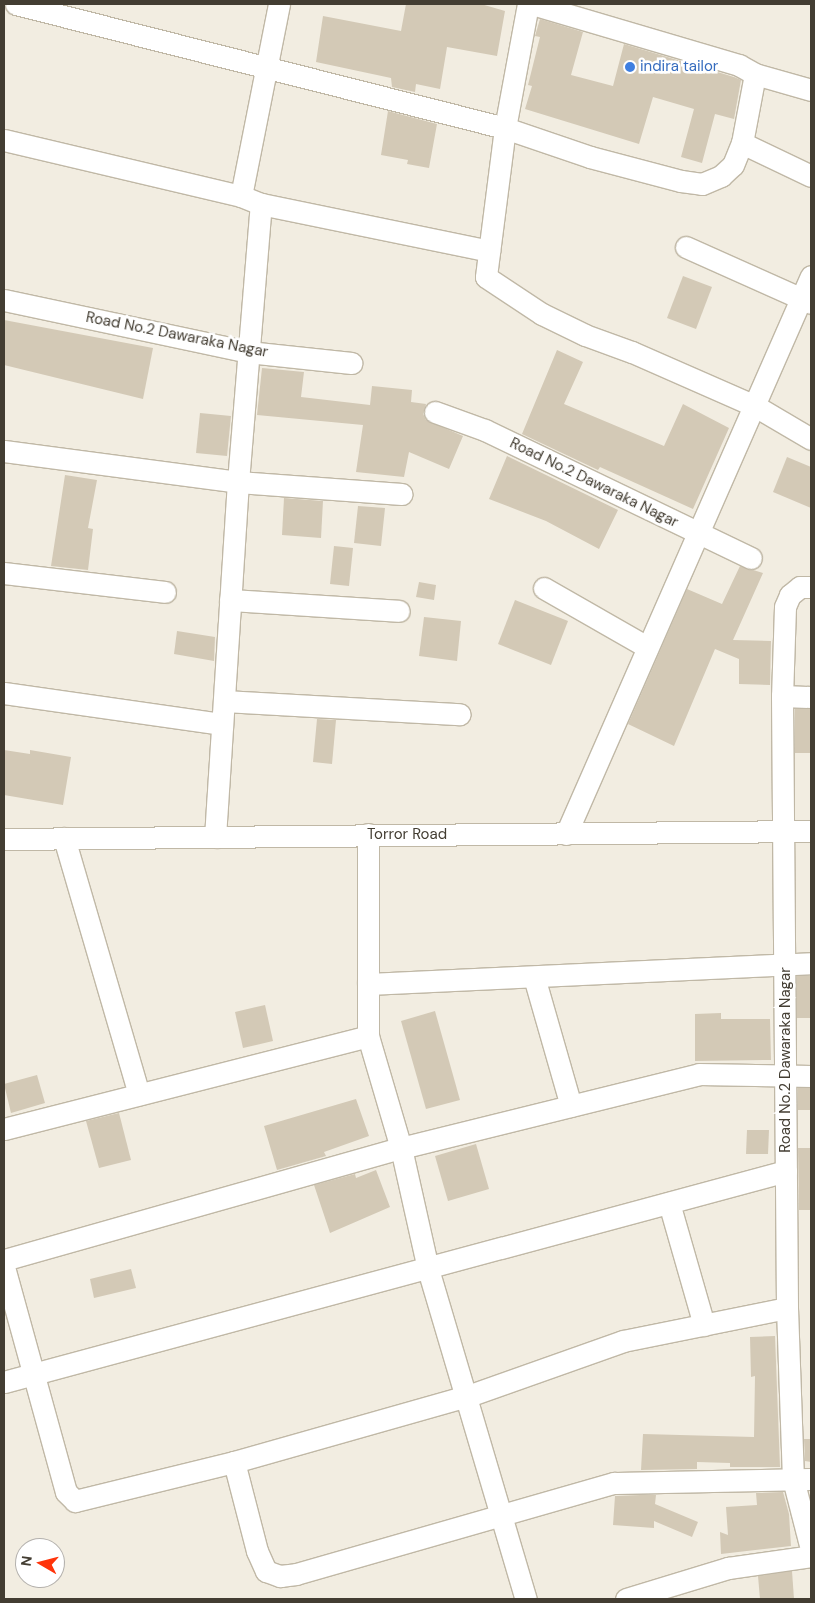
<!DOCTYPE html>
<style>
body{margin:0}
#map{position:relative;width:815px;height:1603px;overflow:hidden;background:#f2ede1;font-family:"DM Sans",sans-serif}
div>[style]{position:absolute}
.building>*{inset:0;background:#d3c9b6}
.roads{filter:drop-shadow(1px 0 #c0b8a6) drop-shadow(-1px 0 #c0b8a6) drop-shadow(0 1px #c0b8a6) drop-shadow(0 -1px #c0b8a6)}
.minor>*{height:21px;margin:-10.5px;padding:0 10.5px;transform-origin:10.5px;border-radius:10.5px;background:#fff}
.dots>*{width:14px;height:14px;translate:-50% -50%;box-sizing:border-box;border:2px solid #fff;border-radius:50%}
span{translate:-50% -50%;white-space:nowrap;text-align:center;line-height:1.15;-webkit-text-stroke:5px #fff;paint-order:stroke}
.shop-label{font-size:15px;color:#366cbe}
.left{translate:0 -50%;text-align:left}
.street-label{font-size:15px;color:#433d32}
.frame{position:absolute;inset:0;border:5px solid #433d32;pointer-events:none}
.north{position:absolute;left:15px;top:1538px;width:50px;height:50px;box-sizing:border-box;background:#fff;border:1px solid #b4b1ad;border-radius:50%;rotate:278deg;font-size:14px;font-weight:700;line-height:20px;text-align:center;color:#433d32}
.north::after{content:'';display:block;margin:auto;width:18px;height:22px;background:#ff340b;clip-path:polygon(50% 0,100% 100%,50% 72%,0 100%)}
</style>
<div id="map">
<div class="building">
<i style="clip-path:polygon(406px 4px,481px 4px,505px 11px,497px 56px,447px 47px,440px 89px,416px 84px,415px 92px,392px 87px,391px 78px,316px 62px,323px 16px,401px 31px)"></i>
<i style="clip-path:polygon(540px 19px,583px 32px,571px 75px,613px 86px,624px 44px,734px 77px,741px 80px,734px 119px,715px 114px,702px 163px,681px 157px,694px 109px,653px 97px,639px 144px,525px 109px,532px 86px,528px 85px,540px 37px,535px 36px)"></i>
<i style="clip-path:polygon(388px 111px,437px 124px,429px 168px,407px 164px,408px 160px,381px 155px)"></i>
<i style="clip-path:polygon(683px 276px,712px 287px,696px 329px,667px 318px)"></i>
<i style="clip-path:polygon(4px 320px,153px 348px,143px 399px,4px 365px)"></i>
<i style="clip-path:polygon(557px 350px,583px 362px,564px 404px,664px 446px,683px 404px,729px 428px,693px 509px,600px 467px,598px 470px,522px 434px)"></i>
<i style="clip-path:polygon(262px 368px,304px 372px,301px 397px,370px 405px,372px 386px,412px 390px,411px 402px,426px 404px,423px 414px,426px 420px,463px 436px,449px 469px,409px 452px,404px 477px,356px 472px,363px 425px,257px 415px)"></i>
<i style="clip-path:polygon(200px 413px,231px 416px,227px 456px,196px 453px)"></i>
<i style="clip-path:polygon(507px 456px,618px 510px,599px 549px,546px 521px,489px 499px)"></i>
<i style="clip-path:polygon(787px 457px,811px 467px,811px 508px,773px 492px)"></i>
<i style="clip-path:polygon(65px 475px,97px 480px,88px 528px,93px 529px,88px 570px,51px 566px)"></i>
<i style="clip-path:polygon(284px 498px,323px 501px,321px 538px,282px 535px)"></i>
<i style="clip-path:polygon(358px 506px,385px 508px,381px 546px,354px 543px)"></i>
<i style="clip-path:polygon(334px 546px,353px 548px,349px 586px,330px 584px)"></i>
<i style="clip-path:polygon(740px 566px,763px 573px,733px 640px,771px 641px,770px 685px,739px 684px,739px 659px,715px 649px,674px 746px,628px 724px,687px 589px,722px 604px)"></i>
<i style="clip-path:polygon(419px 582px,436px 585px,434px 600px,416px 597px)"></i>
<i style="clip-path:polygon(515px 600px,568px 621px,551px 665px,498px 644px)"></i>
<i style="clip-path:polygon(424px 617px,461px 621px,457px 661px,419px 656px)"></i>
<i style="clip-path:polygon(177px 631px,215px 637px,214px 661px,174px 654px)"></i>
<i style="clip-path:polygon(795px 709px,811px 709px,811px 753px,795px 753px)"></i>
<i style="clip-path:polygon(317px 719px,336px 720px,332px 764px,313px 762px)"></i>
<i style="clip-path:polygon(4px 750px,30px 754px,30px 750px,71px 757px,63px 805px,4px 795px)"></i>
<i style="clip-path:polygon(797px 976px,811px 976px,811px 1018px,797px 1018px)"></i>
<i style="clip-path:polygon(265px 1005px,273px 1041px,243px 1048px,235px 1012px)"></i>
<i style="clip-path:polygon(435px 1011px,460px 1100px,426px 1109px,401px 1021px)"></i>
<i style="clip-path:polygon(721px 1013px,721px 1019px,770px 1019px,771px 1060px,695px 1061px,695px 1014px)"></i>
<i style="clip-path:polygon(37px 1075px,45px 1103px,11px 1113px,4px 1084px)"></i>
<i style="clip-path:polygon(798px 1088px,811px 1088px,811px 1110px,798px 1110px)"></i>
<i style="clip-path:polygon(356px 1099px,369px 1136px,324px 1152px,326px 1156px,277px 1170px,264px 1126px)"></i>
<i style="clip-path:polygon(119px 1113px,131px 1160px,99px 1168px,86px 1121px)"></i>
<i style="clip-path:polygon(747px 1130px,769px 1130px,768px 1154px,746px 1154px)"></i>
<i style="clip-path:polygon(476px 1144px,489px 1189px,448px 1201px,435px 1156px)"></i>
<i style="clip-path:polygon(798px 1148px,811px 1148px,811px 1210px,799px 1210px)"></i>
<i style="clip-path:polygon(376px 1170px,390px 1207px,330px 1233px,314px 1185px,355px 1174px,356px 1178px)"></i>
<i style="clip-path:polygon(131px 1269px,136px 1288px,94px 1298px,90px 1279px)"></i>
<i style="clip-path:polygon(775px 1336px,780px 1467px,730px 1467px,730px 1463px,697px 1462px,697px 1469px,641px 1470px,643px 1434px,754px 1437px,755px 1376px,751px 1377px,750px 1337px)"></i>
<i style="clip-path:polygon(804px 1439px,811px 1439px,811px 1462px,805px 1461px)"></i>
<i style="clip-path:polygon(783px 1492px,789px 1514px,791px 1546px,721px 1554px,720px 1532px,728px 1535px,726px 1507px,757px 1505px,756px 1493px)"></i>
<i style="clip-path:polygon(640px 1495px,656px 1495px,655px 1504px,698px 1522px,692px 1537px,654px 1521px,654px 1528px,613px 1525px,615px 1496px)"></i>
<i style="clip-path:polygon(792px 1571px,794px 1599px,760px 1599px,758px 1576px)"></i>
</div>
<div class="roads">
<div class="minor">
<i style="left:16px;top:4px;width:504px;rotate:14.23deg"></i>
<i style="left:505px;top:128px;width:90px;rotate:18.8deg"></i>
<i style="left:590px;top:157px;width:94px;rotate:14.8deg"></i>
<i style="left:681px;top:181px;width:21px;rotate:8deg"></i>
<i style="left:702px;top:184px;width:21px;rotate:-23deg"></i>
<i style="left:721px;top:176px;width:16px;rotate:-43deg"></i>
<i style="left:733px;top:165px;width:24px;rotate:-68deg"></i>
<i style="left:742px;top:143px;width:70px;rotate:-79.3deg"></i>
<i style="left:755px;top:74px;width:18px;rotate:-151deg"></i>
<i style="left:739px;top:65px;width:216px;rotate:-163.6deg"></i>
<i style="left:528px;top:4px;width:126px;rotate:100.5deg"></i>
<i style="left:505px;top:128px;width:150px;rotate:97.3deg"></i>
<i style="left:486px;top:277px;width:67px;rotate:33.5deg"></i>
<i style="left:542px;top:314px;width:48px;rotate:26deg"></i>
<i style="left:585px;top:335px;width:50px;rotate:19.9deg"></i>
<i style="left:632px;top:352px;width:134px;rotate:23.7deg"></i>
<i style="left:755px;top:406px;width:65px;rotate:30.5deg"></i>
<i style="left:755px;top:74px;width:58px;rotate:15.9deg"></i>
<i style="left:4px;top:140px;width:244px;rotate:13.3deg"></i>
<i style="left:241px;top:196px;width:22px;rotate:22deg"></i>
<i style="left:261px;top:204px;width:233px;rotate:11.6deg"></i>
<i style="left:742px;top:143px;width:76px;rotate:25.6deg"></i>
<i style="left:241px;top:196px;width:196px;rotate:-78.8deg"></i>
<i style="left:686px;top:247px;width:137px;rotate:24.1deg"></i>
<i style="left:4px;top:300px;width:249px;rotate:12deg"></i>
<i style="left:248px;top:352px;width:104px;rotate:6.1deg"></i>
<i style="left:435px;top:412px;width:53px;rotate:19.8deg"></i>
<i style="left:485px;top:430px;width:295px;rotate:25.7deg"></i>
<i style="left:4px;top:451px;width:236px;rotate:7.5deg"></i>
<i style="left:238px;top:482px;width:164px;rotate:4.2deg"></i>
<i style="left:4px;top:573px;width:162px;rotate:6.7deg"></i>
<i style="left:811px;top:587px;width:11px;rotate:180deg"></i>
<i style="left:800px;top:587px;width:13px;rotate:141deg"></i>
<i style="left:790px;top:595px;width:13px;rotate:113deg"></i>
<i style="left:785px;top:607px;width:89px;rotate:91.9deg"></i>
<i style="left:782px;top:696px;width:612px;rotate:89.53deg"></i>
<i style="left:787px;top:1308px;width:171px;rotate:88deg"></i>
<i style="left:793px;top:1479px;width:72px;rotate:75.6deg"></i>
<i style="left:544px;top:588px;width:119px;rotate:29.8deg"></i>
<i style="left:230px;top:600px;width:169px;rotate:3.7deg"></i>
<i style="left:4px;top:693px;width:219px;rotate:8.1deg"></i>
<i style="left:782px;top:696px;width:29px;rotate:2deg"></i>
<i style="left:224px;top:701px;width:236px;rotate:3.2deg"></i>
<i style="left:368px;top:834px;width:202px;rotate:90deg"></i>
<i style="left:368px;top:1036px;width:117px;rotate:73.6deg"></i>
<i style="left:401px;top:1148px;width:124px;rotate:77.4deg"></i>
<i style="left:428px;top:1269px;width:344px;rotate:73.5deg"></i>
<i style="left:566px;top:834px;width:609px;rotate:-66.3deg"></i>
<i style="left:215px;top:837px;width:356px;rotate:-86.3deg"></i>
<i style="left:238px;top:482px;width:279px;rotate:-85.3deg"></i>
<i style="left:64px;top:838px;width:267px;rotate:73.7deg"></i>
<i style="left:4px;top:839px;width:807px;rotate:-0.57deg"></i>
<i style="left:534px;top:977px;width:134px;rotate:74deg"></i>
<i style="left:368px;top:984px;width:443px;rotate:-2.7deg"></i>
<i style="left:4px;top:1129px;width:376px;rotate:-14.3deg"></i>
<i style="left:669px;top:1203px;width:127px;rotate:74deg"></i>
<i style="left:4px;top:1260px;width:412px;rotate:-15.8deg"></i>
<i style="left:401px;top:1148px;width:307px;rotate:-13.9deg"></i>
<i style="left:699px;top:1074px;width:112px;rotate:1deg"></i>
<i style="left:4px;top:1267px;width:233px;rotate:74.6deg"></i>
<i style="left:66px;top:1492px;width:13px;rotate:45deg"></i>
<i style="left:75px;top:1501px;width:164px;rotate:-13.8deg"></i>
<i style="left:234px;top:1462px;width:243px;rotate:-15.8deg"></i>
<i style="left:468px;top:1396px;width:164px;rotate:-19.5deg"></i>
<i style="left:623px;top:1341px;width:167px;rotate:-11.4deg"></i>
<i style="left:4px;top:1382px;width:810px;rotate:-15.1deg"></i>
<i style="left:234px;top:1462px;width:92px;rotate:75.5deg"></i>
<i style="left:257px;top:1551px;width:22px;rotate:66deg"></i>
<i style="left:266px;top:1571px;width:15px;rotate:20deg"></i>
<i style="left:280px;top:1576px;width:16px;rotate:-7deg"></i>
<i style="left:296px;top:1574px;width:331px;rotate:-16deg"></i>
<i style="left:614px;top:1483px;width:197px;rotate:-1.2deg"></i>
<i style="left:626px;top:1599px;width:107px;rotate:-16.9deg"></i>
<i style="left:728px;top:1568px;width:84px;rotate:-8.2deg"></i>
</div>
</div>
<div class="dots">
<i style="left:630px;top:67px;background:#3f7fe0"></i>
</div>
<div class="shop-label">
<span class="left" style="left:640px;top:67px">indira tailor</span>
</div>
<div class="street-label">
<span style="left:177px;top:335px;rotate:11deg">Road No.2 Dawaraka Nagar</span>
<span style="left:594px;top:483px;rotate:26deg">Road No.2 Dawaraka Nagar</span>
<span style="left:407px;top:835px">Torror Road</span>
<span style="left:786px;top:1060px;rotate:-90deg">Road No.2 Dawaraka Nagar</span>
</div>
<div class="frame"></div>
<div class="north">N</div>
</div>
